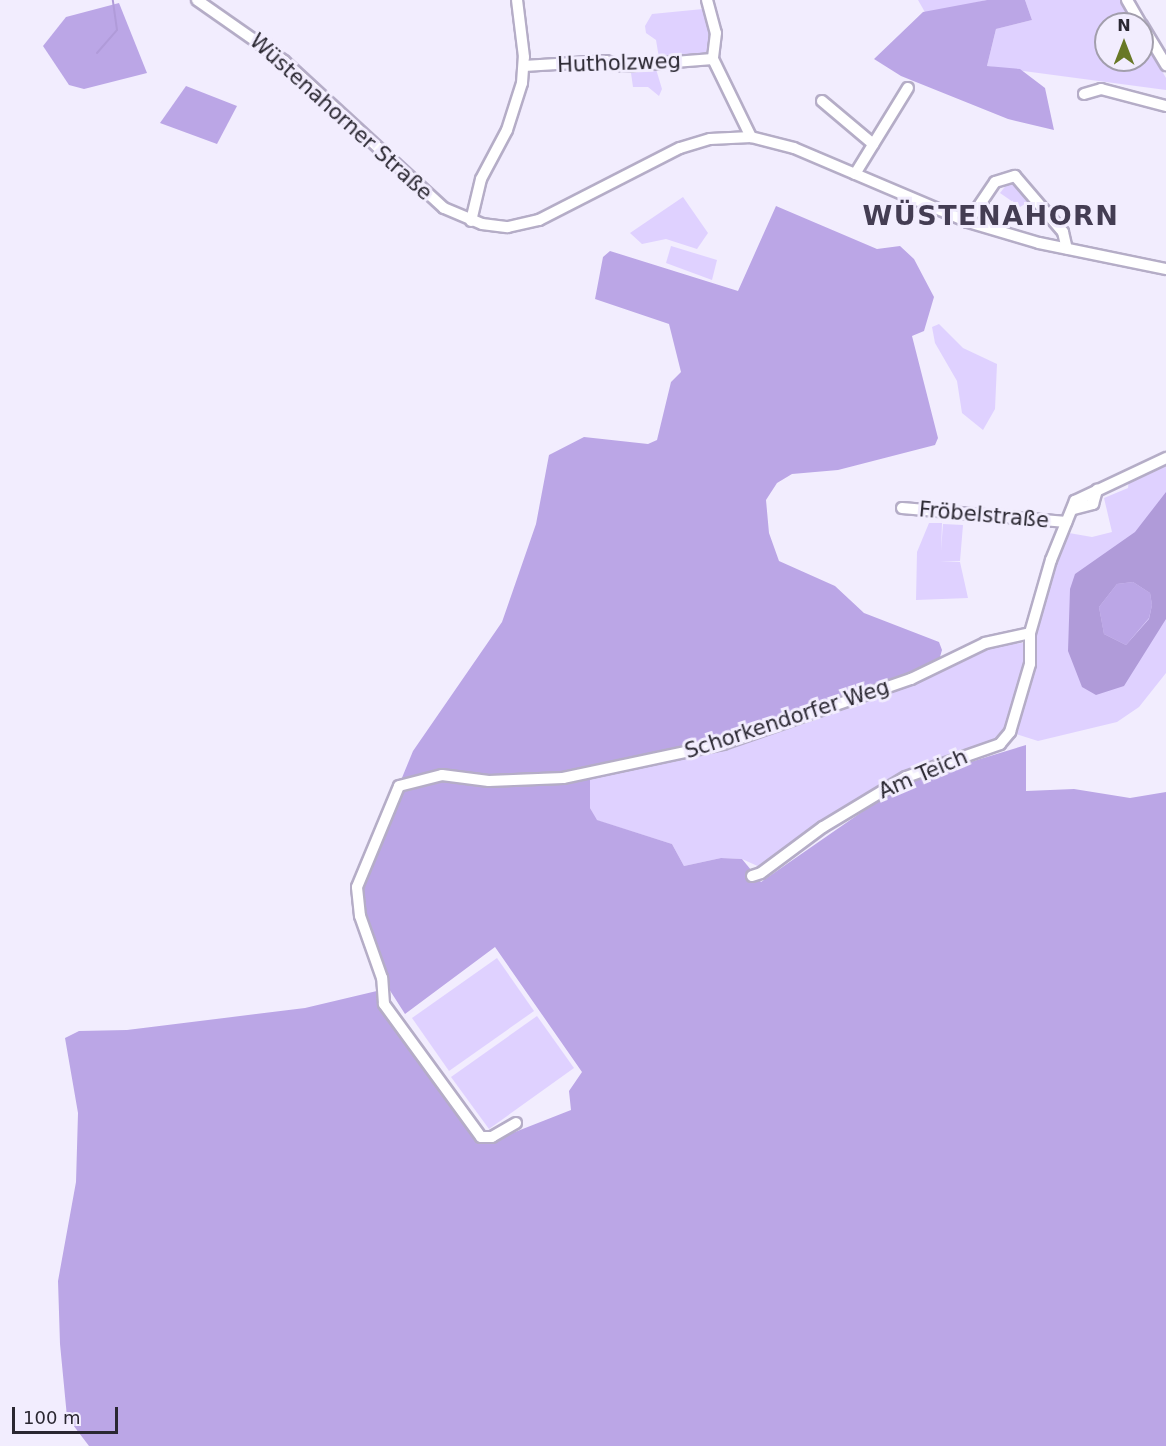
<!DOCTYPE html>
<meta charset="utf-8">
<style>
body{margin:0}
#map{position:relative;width:1166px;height:1446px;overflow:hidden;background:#f2edfe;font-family:"DejaVu Sans",sans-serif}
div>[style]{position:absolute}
.green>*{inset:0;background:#dfd1ff}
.forest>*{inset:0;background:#bba6e6}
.water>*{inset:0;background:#b09bd9}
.stream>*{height:2px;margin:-1px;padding:0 1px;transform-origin:1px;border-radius:1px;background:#b09bd9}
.roads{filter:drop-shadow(2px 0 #b5adc7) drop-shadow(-2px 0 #b5adc7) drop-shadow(0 2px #b5adc7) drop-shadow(0 -2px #b5adc7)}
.minor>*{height:10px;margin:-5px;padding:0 5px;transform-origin:5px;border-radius:5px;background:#fff}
span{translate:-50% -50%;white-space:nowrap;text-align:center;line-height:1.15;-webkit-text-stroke:6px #f2edfe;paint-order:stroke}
.street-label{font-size:21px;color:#2a2731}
.district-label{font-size:27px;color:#443d53;font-weight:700;letter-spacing:1.5px}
.north{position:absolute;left:1094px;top:12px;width:60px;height:60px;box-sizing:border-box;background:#f2edfe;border:2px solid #a29eac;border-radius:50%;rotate:0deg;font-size:16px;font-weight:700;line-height:24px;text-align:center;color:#2a2731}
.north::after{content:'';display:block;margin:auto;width:21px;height:27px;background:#687826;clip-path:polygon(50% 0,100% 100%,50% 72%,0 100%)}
.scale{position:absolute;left:12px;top:1407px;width:106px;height:27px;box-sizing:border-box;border:3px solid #2a2731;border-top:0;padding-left:8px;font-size:18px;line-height:21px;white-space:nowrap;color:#2a2731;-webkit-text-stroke:4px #f2edfe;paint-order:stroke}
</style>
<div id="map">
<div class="green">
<i style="clip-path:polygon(918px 0,987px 0,926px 14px)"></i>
<i style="clip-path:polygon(1025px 0,1122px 0,1135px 24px,1106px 24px,1106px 60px,1142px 60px,1142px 36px,1166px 78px,1166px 90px,987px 66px,996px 29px,1032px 20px)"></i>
<i style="clip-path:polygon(703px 9px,711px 40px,705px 54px,659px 58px,656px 40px,646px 33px,645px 26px,652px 14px)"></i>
<i style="clip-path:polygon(656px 69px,662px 89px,659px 96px,648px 87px,633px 87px,631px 73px)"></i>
<i style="clip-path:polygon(1010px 180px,1017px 180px,1033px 199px,1020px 207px,1000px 193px)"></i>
<i style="clip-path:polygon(683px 197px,708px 233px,697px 249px,666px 239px,642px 244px,630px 233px)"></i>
<i style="clip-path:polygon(671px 246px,717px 260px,712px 280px,666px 263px)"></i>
<i style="clip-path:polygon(939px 324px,963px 348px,997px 364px,995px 409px,983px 430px,962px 413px,957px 381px,935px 343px,932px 327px)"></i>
<i style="clip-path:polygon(1166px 458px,1166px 673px,1139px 707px,1117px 722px,1038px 741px,1010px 732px,1030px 664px,1030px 633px,1058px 538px,1069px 533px,1092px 537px,1112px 532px,1104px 498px,1128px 488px,1129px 477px)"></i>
<i style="clip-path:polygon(929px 523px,942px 523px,941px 551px,943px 524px,963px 525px,960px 561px,940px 561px,960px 562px,968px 598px,916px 600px,917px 552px)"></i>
<i style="clip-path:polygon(1023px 643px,1025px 665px,1008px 727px,998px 742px,949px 758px,762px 868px,742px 859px,721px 858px,684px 866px,672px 844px,596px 820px,590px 808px,590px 774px,993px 645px)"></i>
<i style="clip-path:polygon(497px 958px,534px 1011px,449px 1071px,412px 1018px)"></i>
<i style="clip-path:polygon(537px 1016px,574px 1068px,489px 1129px,451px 1077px)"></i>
</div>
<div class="forest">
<i style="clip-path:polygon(987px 0,1025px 0,1032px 20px,996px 29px,987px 66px,1020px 69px,1045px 88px,1054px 130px,1008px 119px,901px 76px,874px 59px,923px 12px)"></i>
<i style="clip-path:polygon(119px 3px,147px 73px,84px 89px,69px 85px,43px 46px,66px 17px)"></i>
<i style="clip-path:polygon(186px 86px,237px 106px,217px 144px,160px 123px)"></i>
<i style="clip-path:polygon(776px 206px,877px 249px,900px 246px,914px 259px,934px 297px,924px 331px,912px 336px,938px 438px,935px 445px,838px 470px,792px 474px,777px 483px,766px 500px,769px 533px,779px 561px,835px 586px,864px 613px,939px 642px,942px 650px,938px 664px,785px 724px,590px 773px,590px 808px,597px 820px,672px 844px,684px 866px,721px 858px,742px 859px,761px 882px,905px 782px,1026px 745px,1026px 791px,1074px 789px,1130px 798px,1166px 792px,1166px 1446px,89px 1446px,67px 1417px,60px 1344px,58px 1281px,76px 1182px,78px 1113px,65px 1038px,79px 1031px,127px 1030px,305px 1008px,381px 990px,384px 1004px,481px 1137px,495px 1140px,571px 1110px,569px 1091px,582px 1072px,495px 947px,405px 1014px,382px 978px,357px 887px,413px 751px,502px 622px,536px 524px,549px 455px,584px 437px,648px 444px,657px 440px,671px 382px,681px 372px,669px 324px,595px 299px,603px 257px,610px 251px,738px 291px)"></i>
<i style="clip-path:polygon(1133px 582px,1150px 593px,1152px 605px,1149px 618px,1126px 645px,1104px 634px,1099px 607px,1117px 584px)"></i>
</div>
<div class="water">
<i style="clip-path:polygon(evenodd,1166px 492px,1166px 619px,1124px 686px,1096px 695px,1082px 687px,1068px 651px,1070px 589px,1075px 574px,1135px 532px,1166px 492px,1133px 582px,1150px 593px,1152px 605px,1149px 619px,1126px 645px,1104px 634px,1099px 607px,1117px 584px,1133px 582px)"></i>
</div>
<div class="stream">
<i style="left:97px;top:53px;width:30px;rotate:-49deg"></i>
<i style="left:117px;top:30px;width:30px;rotate:-98deg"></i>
</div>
<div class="roads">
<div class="minor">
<i style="left:197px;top:0;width:106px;rotate:35deg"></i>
<i style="left:284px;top:61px;width:217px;rotate:42.6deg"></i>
<i style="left:444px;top:208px;width:41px;rotate:22.8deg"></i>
<i style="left:482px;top:224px;width:26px;rotate:7deg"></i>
<i style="left:508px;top:227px;width:32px;rotate:-13deg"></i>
<i style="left:539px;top:220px;width:158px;rotate:-27.1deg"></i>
<i style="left:680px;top:148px;width:31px;rotate:-17deg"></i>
<i style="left:710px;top:139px;width:41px;rotate:-2.8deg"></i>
<i style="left:751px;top:137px;width:44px;rotate:14.3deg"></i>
<i style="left:794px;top:148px;width:189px;rotate:23deg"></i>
<i style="left:968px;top:222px;width:74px;rotate:16.5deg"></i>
<i style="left:1039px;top:243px;width:130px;rotate:11.6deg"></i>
<i style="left:707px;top:0;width:34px;rotate:75deg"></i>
<i style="left:716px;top:33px;width:26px;rotate:97deg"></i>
<i style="left:713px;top:59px;width:87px;rotate:64deg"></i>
<i style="left:1127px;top:0;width:28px;rotate:60deg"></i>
<i style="left:1142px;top:25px;width:47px;rotate:59deg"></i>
<i style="left:524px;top:66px;width:82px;rotate:-3.5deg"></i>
<i style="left:606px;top:61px;width:18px;rotate:16deg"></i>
<i style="left:623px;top:66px;width:90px;rotate:-4.4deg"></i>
<i style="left:1084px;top:94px;width:18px;rotate:-16deg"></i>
<i style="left:1101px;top:89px;width:67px;rotate:14.7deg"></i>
<i style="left:822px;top:101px;width:67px;rotate:40.1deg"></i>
<i style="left:855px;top:174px;width:101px;rotate:-58.4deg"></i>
<i style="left:471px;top:221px;width:43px;rotate:-76.6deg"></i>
<i style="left:481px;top:179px;width:55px;rotate:-62deg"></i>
<i style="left:507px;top:130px;width:49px;rotate:-72.3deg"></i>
<i style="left:522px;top:83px;width:26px;rotate:-86deg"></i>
<i style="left:524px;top:57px;width:57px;rotate:-97deg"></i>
<i style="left:968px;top:222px;width:48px;rotate:-56deg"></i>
<i style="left:995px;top:182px;width:21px;rotate:-17deg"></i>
<i style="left:1015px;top:176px;width:74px;rotate:49.4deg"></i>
<i style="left:1063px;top:232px;width:17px;rotate:77deg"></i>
<i style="left:902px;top:508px;width:165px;rotate:4.9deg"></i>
<i style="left:1074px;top:509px;width:20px;rotate:-15deg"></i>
<i style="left:1093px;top:504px;width:15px;rotate:-74deg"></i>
<i style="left:752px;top:876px;width:9px;rotate:-18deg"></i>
<i style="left:761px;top:873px;width:77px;rotate:-36.6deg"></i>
<i style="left:823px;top:827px;width:97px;rotate:-31.1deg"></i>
<i style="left:906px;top:777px;width:100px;rotate:-19.3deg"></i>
<i style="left:1000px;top:744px;width:16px;rotate:-50deg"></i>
<i style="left:1010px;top:732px;width:71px;rotate:-73.6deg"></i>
<i style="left:1030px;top:664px;width:31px;rotate:-90deg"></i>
<i style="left:1030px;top:633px;width:76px;rotate:-74deg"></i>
<i style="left:1051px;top:560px;width:64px;rotate:-67.9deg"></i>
<i style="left:1075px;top:501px;width:101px;rotate:-25.3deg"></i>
<i style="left:516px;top:1123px;width:28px;rotate:150deg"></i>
<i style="left:492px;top:1137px;width:11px;rotate:180deg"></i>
<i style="left:481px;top:1137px;width:165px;rotate:-126.1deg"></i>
<i style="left:384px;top:1004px;width:26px;rotate:-94deg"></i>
<i style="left:382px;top:978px;width:66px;rotate:-109.5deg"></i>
<i style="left:360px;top:916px;width:29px;rotate:-96deg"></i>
<i style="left:357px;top:887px;width:109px;rotate:-67.4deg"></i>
<i style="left:399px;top:786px;width:44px;rotate:-14.3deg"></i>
<i style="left:442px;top:775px;width:47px;rotate:7.3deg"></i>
<i style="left:489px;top:781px;width:74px;rotate:-2.3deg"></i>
<i style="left:563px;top:778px;width:164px;rotate:-12deg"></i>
<i style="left:723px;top:744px;width:199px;rotate:-19.1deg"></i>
<i style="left:911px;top:679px;width:82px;rotate:-25.9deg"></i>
<i style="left:985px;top:643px;width:46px;rotate:-12.5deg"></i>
</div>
</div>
<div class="street-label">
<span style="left:619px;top:63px;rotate:-2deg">Hutholzweg</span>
<span style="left:341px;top:117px;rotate:42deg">Wüstenahorner Straße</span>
<span style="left:984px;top:515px;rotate:5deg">Fröbelstraße</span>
<span style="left:787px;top:719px;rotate:-18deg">Schorkendorfer Weg</span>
<span style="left:923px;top:774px;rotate:-23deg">Am Teich</span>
</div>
<div class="district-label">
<span style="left:991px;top:216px">WÜSTENAHORN</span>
</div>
<div class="north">N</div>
<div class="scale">100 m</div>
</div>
